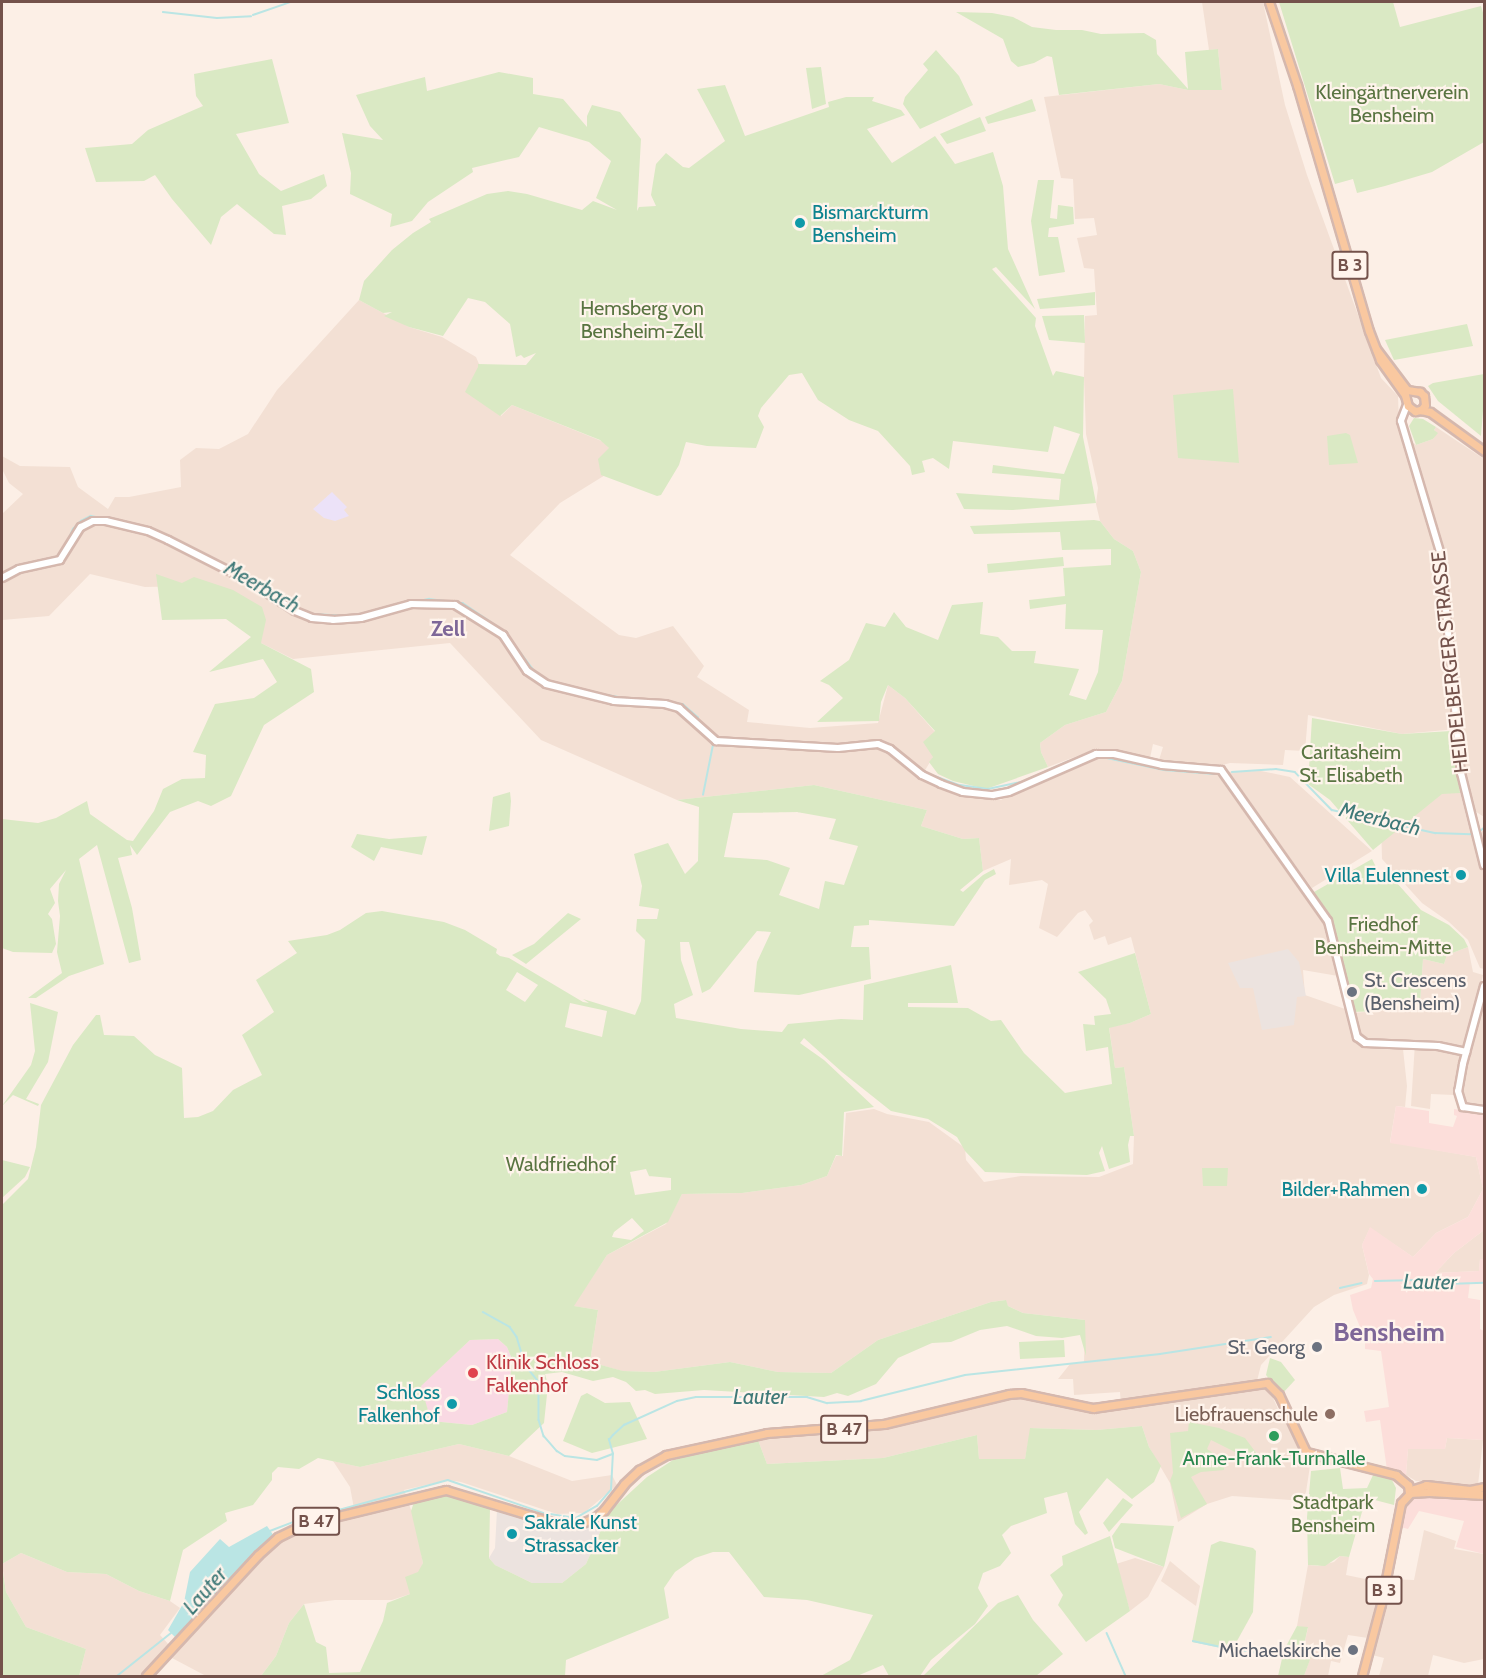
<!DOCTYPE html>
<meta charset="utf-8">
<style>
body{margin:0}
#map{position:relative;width:1486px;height:1678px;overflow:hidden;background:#fcefe6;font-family:Cabin,sans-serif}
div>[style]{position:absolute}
.residential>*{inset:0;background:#f3e0d4}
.commercial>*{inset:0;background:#fcdeda}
.industrial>*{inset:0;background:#ece3df}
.education>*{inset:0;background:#ece2f8}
.medical>*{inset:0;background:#f9d9e3}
.green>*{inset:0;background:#dae9c4}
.water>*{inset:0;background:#bae5e4}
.stream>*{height:1.5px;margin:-0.75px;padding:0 0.75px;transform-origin:0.75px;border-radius:0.75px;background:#bae5e4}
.roads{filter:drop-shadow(2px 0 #d5b8ae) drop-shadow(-2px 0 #d5b8ae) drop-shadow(0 2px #d5b8ae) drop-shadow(0 -2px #d5b8ae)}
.secondary>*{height:6px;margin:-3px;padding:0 3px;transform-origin:3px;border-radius:3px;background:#fff}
.primary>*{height:7px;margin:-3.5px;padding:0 3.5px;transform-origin:3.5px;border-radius:3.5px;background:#f9c8a0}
.dots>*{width:16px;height:16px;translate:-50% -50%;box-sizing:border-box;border:3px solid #fff4ec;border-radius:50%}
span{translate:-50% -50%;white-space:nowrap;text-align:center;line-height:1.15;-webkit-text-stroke:4.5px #fff4ec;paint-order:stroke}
.shield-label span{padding:2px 4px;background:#fff4ec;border:2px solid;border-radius:4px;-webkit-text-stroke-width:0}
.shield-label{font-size:18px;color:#74524b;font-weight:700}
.park-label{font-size:20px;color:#597441}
.culture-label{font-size:20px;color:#0d838f}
.left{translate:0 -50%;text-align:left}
.right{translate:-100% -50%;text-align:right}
.street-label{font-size:20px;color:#74524b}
.worship-label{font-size:20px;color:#5b616d}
.health-label{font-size:20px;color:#be3a42}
.education-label{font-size:20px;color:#785e54}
.leisure-label{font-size:20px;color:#27864d}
.water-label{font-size:21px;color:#3f7978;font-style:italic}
.quarter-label{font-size:22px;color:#7e6798;font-weight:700}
.district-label{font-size:26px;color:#7e6798;font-weight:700}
.frame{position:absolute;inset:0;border:3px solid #74524b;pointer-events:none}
</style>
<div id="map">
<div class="residential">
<i style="clip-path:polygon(1202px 2px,1263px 2px,1285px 105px,1307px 175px,1381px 378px,1398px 396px,1399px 424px,1404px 435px,1416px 445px,1433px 439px,1437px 433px,1434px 430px,1436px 427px,1484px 459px,1484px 817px,1475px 811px,1469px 785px,1461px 773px,1457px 729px,1402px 734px,1308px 715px,1305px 751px,1285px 750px,1283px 765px,1230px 763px,1218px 766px,1159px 760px,1163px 747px,1153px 744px,1150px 758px,1136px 758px,1219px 772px,1261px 771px,1290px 777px,1372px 851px,1312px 888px,1267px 826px,1262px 829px,1327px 923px,1338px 976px,1303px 970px,1305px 995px,1345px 1009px,1350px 1031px,1360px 1046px,1399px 1047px,1403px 1049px,1407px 1086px,1405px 1107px,1396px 1106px,1390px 1142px,1476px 1157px,1483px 1189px,1468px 1217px,1436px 1233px,1413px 1257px,1370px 1228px,1362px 1245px,1369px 1275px,1367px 1284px,1334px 1295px,1314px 1307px,1261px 1365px,1256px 1385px,1262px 1384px,1271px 1393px,1284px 1423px,1287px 1422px,1303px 1455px,1338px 1464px,1333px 1466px,1310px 1466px,1306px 1492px,1303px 1498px,1290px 1500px,1232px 1496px,1207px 1504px,1178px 1522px,1170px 1483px,1149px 1447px,1142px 1426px,1096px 1430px,1031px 1428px,1025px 1459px,979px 1459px,977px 1435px,883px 1458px,767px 1464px,758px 1440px,873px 1429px,1032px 1395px,1081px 1409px,1121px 1406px,1120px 1392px,1074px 1395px,1073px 1379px,1058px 1379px,1070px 1364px,1084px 1363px,1085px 1320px,1023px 1313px,1008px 1306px,1005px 1300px,991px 1302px,878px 1340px,831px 1373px,778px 1372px,730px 1362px,654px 1372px,622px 1371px,590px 1362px,598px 1310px,573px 1306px,607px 1255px,666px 1224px,682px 1194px,742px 1193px,801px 1185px,827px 1176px,836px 1156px,843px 1156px,846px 1113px,874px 1109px,887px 1114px,929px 1122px,965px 1148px,966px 1160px,984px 1182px,1021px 1176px,1099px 1177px,1133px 1164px,1134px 1136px,1124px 1067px,1115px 1068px,1109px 1027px,1130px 1023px,1151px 1014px,1131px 937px,1108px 945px,1105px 936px,1094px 940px,1089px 925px,1093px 921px,1085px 910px,1078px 913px,1057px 937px,1039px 928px,1048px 884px,1042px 880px,1009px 885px,1011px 859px,983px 871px,979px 838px,963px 839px,921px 826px,927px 810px,814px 785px,677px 800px,541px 740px,450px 643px,293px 659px,261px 643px,191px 586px,145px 587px,90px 574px,49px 616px,2px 620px,2px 514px,23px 494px,9px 483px,3px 471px,2px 456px,20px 466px,70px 467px,78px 487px,108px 509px,115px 497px,129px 497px,181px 487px,180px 460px,196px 448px,219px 449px,248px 434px,277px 390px,359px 300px,409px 327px,442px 337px,476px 357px,501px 416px,512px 405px,604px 442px,623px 464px,560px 503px,510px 555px,619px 635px,636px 638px,673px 626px,704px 666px,697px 677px,749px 710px,747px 722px,810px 728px,878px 723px,888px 685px,905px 698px,935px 732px,933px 757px,921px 777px,937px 787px,957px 793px,1001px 800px,1085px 756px,1085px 753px,1048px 767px,1041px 752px,1040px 743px,1065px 725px,1106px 712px,1122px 681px,1141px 572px,1133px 551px,1114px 539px,1100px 521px,1096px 504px,1098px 488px,1086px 434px,1084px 377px,1085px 316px,1097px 315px,1094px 269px,1084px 268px,1077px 238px,1097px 235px,1094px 218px,1075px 219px,1073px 179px,1061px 178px,1044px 97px,1159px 84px,1188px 90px,1222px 90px,1218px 49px,1209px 50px)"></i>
<i style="clip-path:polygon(1458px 783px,1471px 836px,1474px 837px,1484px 830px,1484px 969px,1480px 968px,1468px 940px,1449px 922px,1422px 903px,1382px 859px,1381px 821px,1401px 806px)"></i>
<i style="clip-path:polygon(1468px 947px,1473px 972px,1483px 975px,1454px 1095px,1431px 1094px,1430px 1109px,1411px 1106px,1415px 1043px,1366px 1040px,1359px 1034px,1352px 1013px,1379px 1011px,1381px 999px,1420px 1004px,1423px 959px,1444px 964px,1447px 955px)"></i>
<i style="clip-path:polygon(1484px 986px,1484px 1113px,1459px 1109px,1462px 1069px)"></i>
<i style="clip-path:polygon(1484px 1230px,1484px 1259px,1480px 1259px,1479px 1271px,1435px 1273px,1454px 1253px)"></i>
<i style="clip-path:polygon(1447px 1438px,1483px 1440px,1478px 1485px,1416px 1481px,1406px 1475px,1408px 1449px,1445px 1449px)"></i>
<i style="clip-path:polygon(459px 1444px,509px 1456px,572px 1481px,612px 1475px,617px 1485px,584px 1513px,557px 1514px,461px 1482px,448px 1480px,404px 1490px,416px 1524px,423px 1563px,410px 1594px,392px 1600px,335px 1600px,304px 1604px,289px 1623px,276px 1656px,261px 1676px,206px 1676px,172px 1658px,236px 1584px,282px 1538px,355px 1514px,350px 1487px,333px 1461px,360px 1467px)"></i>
<i style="clip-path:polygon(1424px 1530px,1456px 1541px,1454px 1549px,1484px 1554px,1484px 1659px,1464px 1663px,1433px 1655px,1428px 1676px,1379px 1676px,1384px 1658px,1368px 1654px,1386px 1579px,1414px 1580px)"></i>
<i style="clip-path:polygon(21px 1553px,67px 1572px,106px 1574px,139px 1591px,170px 1601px,180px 1608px,160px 1635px,170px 1646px,140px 1676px,79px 1676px,86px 1649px,26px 1627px,6px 1592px,2px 1564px)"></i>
<i style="clip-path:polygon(1340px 1556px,1349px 1557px,1346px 1575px,1380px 1582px,1368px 1638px,1348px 1635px,1340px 1663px,1331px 1661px,1328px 1676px,1304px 1676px,1311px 1656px,1302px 1654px,1308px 1628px,1297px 1626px,1308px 1565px,1318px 1566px,1334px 1562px)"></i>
<i style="clip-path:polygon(1135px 1558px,1164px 1567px,1148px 1597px,1130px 1611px,1116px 1564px)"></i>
<i style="clip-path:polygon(1170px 1561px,1200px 1586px,1196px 1606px,1161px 1581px)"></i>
</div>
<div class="commercial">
<i style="clip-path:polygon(1396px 1106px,1429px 1111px,1429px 1123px,1453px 1127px,1457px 1116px,1454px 1115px,1454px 1109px,1484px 1113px,1484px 1230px,1454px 1253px,1435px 1273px,1479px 1271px,1480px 1259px,1484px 1259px,1484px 1282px,1470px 1282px,1468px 1298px,1480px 1300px,1480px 1329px,1484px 1331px,1484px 1433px,1483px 1440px,1447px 1438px,1445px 1449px,1408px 1449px,1406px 1475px,1387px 1470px,1380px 1420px,1366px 1422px,1364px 1411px,1389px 1407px,1381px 1351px,1365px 1349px,1365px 1339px,1353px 1310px,1350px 1295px,1371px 1288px,1373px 1279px,1369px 1274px,1362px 1245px,1370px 1227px,1413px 1257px,1436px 1233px,1468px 1217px,1483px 1189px,1476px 1157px,1390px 1143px)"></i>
<i style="clip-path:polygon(1418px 1495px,1472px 1499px,1484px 1497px,1484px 1554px,1456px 1547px,1464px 1521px,1419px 1511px,1408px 1529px,1397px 1526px,1404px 1509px)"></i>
</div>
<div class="industrial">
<i style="clip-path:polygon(1288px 949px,1299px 962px,1306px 996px,1297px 997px,1294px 1025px,1262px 1030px,1253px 988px,1240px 988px,1228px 963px)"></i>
<i style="clip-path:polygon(497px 1510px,559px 1530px,579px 1530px,592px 1525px,609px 1512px,586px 1564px,562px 1583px,532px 1583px,495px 1565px,489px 1558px,495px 1548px)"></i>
</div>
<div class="education">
<i style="clip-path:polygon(332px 492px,347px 507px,344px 510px,349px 516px,335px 521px,324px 518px,313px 509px)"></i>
</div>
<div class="medical">
<i style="clip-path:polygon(498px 1339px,507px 1347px,512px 1359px,507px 1412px,472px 1425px,431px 1421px,420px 1386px,470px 1340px)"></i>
</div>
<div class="green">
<i style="clip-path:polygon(1279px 2px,1393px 2px,1400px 27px,1481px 6px,1484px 16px,1484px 142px,1432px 172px,1385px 186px,1357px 193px,1353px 179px,1335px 184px)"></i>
<i style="clip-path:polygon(956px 12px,992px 13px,1013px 17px,1032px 27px,1056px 30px,1082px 30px,1101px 34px,1144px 33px,1156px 40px,1157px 54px,1188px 89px,1185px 52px,1218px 49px,1222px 90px,1188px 90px,1159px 84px,1059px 95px,1052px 57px,1047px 56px,1034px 63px,1018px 67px,1011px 61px,1003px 39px)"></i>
<i style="clip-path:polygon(936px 50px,959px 76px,973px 105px,920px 129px,903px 104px,905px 97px,928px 70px,923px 64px)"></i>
<i style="clip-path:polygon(272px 59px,289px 123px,236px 134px,259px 174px,281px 191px,324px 174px,327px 186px,311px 199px,282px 206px,286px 235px,274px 234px,237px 204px,221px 217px,211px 245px,172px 199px,155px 175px,144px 181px,96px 182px,85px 148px,132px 144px,148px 130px,203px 106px,196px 96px,194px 74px)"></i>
<i style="clip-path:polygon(821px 67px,826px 104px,812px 109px,806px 68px)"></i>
<i style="clip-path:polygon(499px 72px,533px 78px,533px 94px,563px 99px,587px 127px,587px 116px,592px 105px,620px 112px,641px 139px,637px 211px,639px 207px,656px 206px,651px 195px,656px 164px,666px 153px,683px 167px,689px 168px,725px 141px,697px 89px,725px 85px,745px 136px,829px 107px,828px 102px,846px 97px,874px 97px,872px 101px,901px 110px,905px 115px,867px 129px,892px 163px,935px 136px,955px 164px,993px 152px,1003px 186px,1008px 249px,1035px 309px,996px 267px,992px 269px,1036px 318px,1035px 326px,1053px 376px,1056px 371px,1084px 377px,1083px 437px,1096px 503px,1013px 510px,964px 509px,956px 493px,1059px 500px,1061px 479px,992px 473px,993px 465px,1064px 474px,1080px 434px,1054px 426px,1048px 452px,953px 441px,949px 469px,933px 458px,922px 461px,925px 472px,912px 475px,910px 466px,878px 431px,849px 420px,818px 400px,802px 373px,789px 375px,761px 408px,758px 416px,764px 427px,756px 448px,707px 446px,686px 442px,679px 465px,661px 495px,657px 496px,601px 475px,598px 459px,609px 448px,600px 440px,512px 405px,500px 416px,465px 392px,478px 367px,478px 364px,526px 365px,536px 353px,524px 358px,521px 355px,516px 357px,510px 324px,485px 302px,468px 298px,443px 336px,409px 327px,384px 316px,392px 312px,383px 313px,359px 300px,364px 281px,392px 250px,413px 233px,431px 222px,429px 219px,487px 194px,508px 191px,527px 194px,582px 210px,593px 201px,617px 210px,596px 198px,611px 161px,589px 142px,539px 127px,519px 157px,472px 168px,473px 172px,428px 202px,412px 221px,390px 227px,392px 214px,350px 194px,351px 173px,342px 133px,383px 140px,370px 126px,356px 95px,425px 77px,427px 91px)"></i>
<i style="clip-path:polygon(1032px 99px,1036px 111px,988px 124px,985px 117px)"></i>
<i style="clip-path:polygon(980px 117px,986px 131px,947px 144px,940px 134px)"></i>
<i style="clip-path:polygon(1038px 180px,1054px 180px,1050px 218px,1057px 219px,1058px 205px,1073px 207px,1074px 224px,1049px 228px,1048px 237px,1058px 237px,1065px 272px,1039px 276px,1031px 221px)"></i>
<i style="clip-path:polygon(1095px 292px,1095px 305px,1040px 309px,1037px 299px)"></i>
<i style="clip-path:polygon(1084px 315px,1085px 343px,1049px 340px,1042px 316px)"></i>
<i style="clip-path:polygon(1467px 324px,1473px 346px,1394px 360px,1385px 340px)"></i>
<i style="clip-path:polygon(1484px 374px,1484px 398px,1481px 436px,1438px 401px,1428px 386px,1433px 383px)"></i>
<i style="clip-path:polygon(1233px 389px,1239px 463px,1178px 458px,1173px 395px)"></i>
<i style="clip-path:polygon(1414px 418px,1423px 419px,1436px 427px,1434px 430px,1438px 433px,1433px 439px,1416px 445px,1409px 426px)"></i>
<i style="clip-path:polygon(1346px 433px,1350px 435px,1358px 463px,1329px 465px,1327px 436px)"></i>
<i style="clip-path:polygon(1094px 520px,1100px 521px,1114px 539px,1133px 551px,1141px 572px,1122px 681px,1106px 712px,1065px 725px,1040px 743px,1041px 752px,1048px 767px,986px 789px,953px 781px,938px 774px,929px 762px,933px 757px,923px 742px,935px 731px,905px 698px,888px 685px,881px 702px,879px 721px,817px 722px,843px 698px,829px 685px,820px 681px,849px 660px,866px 623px,885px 627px,894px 612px,906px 627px,938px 640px,952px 605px,983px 602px,980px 634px,998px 637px,1012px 651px,1036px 651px,1034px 663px,1079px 669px,1069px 695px,1086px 700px,1098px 672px,1103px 630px,1065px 629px,1066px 604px,1030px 609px,1029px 600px,1065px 596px,1063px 568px,1111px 565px,1111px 549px,1062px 550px,1060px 532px,974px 534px,970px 526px)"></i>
<i style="clip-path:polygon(1063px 557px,1064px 566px,988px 573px,987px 564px)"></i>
<i style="clip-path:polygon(156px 574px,182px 583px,194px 577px,233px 590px,262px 607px,266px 620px,261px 643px,311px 669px,314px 692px,264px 725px,231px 796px,211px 806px,198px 801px,170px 812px,137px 855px,130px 845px,132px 855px,118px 858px,132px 908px,141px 960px,129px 963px,97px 845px,79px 859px,104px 964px,69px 976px,36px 998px,28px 998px,62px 973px,57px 952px,60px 916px,58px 901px,59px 884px,66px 870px,50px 889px,55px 903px,48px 914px,52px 919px,56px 944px,52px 953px,13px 952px,2px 948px,2px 819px,38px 823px,56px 818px,87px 801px,90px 814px,127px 840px,133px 841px,154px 811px,163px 789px,182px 779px,205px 778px,206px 755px,193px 752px,215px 704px,254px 698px,277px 682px,263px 659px,209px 672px,251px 637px,226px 619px,162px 620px)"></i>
<i style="clip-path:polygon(1312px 718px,1402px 734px,1451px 731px,1460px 793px,1442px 794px,1373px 850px,1330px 800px,1308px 784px)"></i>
<i style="clip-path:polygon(evenodd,814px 785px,927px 810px,921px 826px,963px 839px,979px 838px,983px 871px,960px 890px,963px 892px,983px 875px,994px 869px,996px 874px,985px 880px,954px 926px,869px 920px,869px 925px,854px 926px,851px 947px,869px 947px,871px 979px,799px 995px,754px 992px,757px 962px,771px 932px,757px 931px,710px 989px,702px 993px,689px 942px,680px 942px,681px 960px,693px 995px,674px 1004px,676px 1018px,741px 1029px,782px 1032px,788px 1024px,841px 1019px,863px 1020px,864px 985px,951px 965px,958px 1003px,908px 1003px,908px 1007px,968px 1008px,991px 1021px,1001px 1020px,1024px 1053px,1065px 1093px,1112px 1084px,1108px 1047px,1086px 1051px,1083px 1024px,1095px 1025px,1094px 1016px,1111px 1014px,1106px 999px,1078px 972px,1135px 953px,1151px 1014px,1130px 1023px,1109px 1028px,1115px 1068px,1124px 1067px,1134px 1136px,1130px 1136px,1128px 1145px,1130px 1162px,1109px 1169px,1102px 1146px,1099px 1153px,1105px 1171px,1087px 1175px,985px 1172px,965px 1151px,957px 1137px,928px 1119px,891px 1111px,842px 1072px,804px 1038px,800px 1043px,824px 1060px,874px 1107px,844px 1112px,842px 1156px,836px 1155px,827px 1176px,801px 1185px,742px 1193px,682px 1194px,668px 1222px,607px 1255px,574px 1306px,598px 1310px,590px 1362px,623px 1371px,654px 1372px,730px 1362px,778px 1372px,831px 1373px,878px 1340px,991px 1302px,1006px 1300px,1008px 1306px,1023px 1313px,1085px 1320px,1086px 1356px,1080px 1335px,1062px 1338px,1036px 1336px,1007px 1326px,980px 1330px,951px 1342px,932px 1343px,898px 1358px,876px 1384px,848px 1396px,837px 1393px,824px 1397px,704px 1390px,655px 1394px,645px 1390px,636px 1391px,626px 1382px,613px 1377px,593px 1381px,562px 1372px,545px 1374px,548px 1385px,544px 1423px,509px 1456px,459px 1444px,360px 1467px,318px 1458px,299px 1469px,278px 1467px,272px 1473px,272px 1480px,253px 1505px,225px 1513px,227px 1521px,183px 1550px,170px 1601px,139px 1591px,106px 1574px,67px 1572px,21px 1553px,2px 1564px,2px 1205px,28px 1179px,36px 1147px,41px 1105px,73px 1045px,96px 1015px,100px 1015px,104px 1035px,134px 1036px,155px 1055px,182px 1068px,184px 1118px,198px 1117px,213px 1111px,233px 1090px,262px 1075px,242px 1035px,274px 1012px,256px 980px,297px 953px,288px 941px,327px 935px,340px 930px,366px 913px,382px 911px,444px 922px,465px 930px,497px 949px,496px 953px,500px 956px,509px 958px,583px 1002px,589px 1003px,583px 999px,635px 1015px,641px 1001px,645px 940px,636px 931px,637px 919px,657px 919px,659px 909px,639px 906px,642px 886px,634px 854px,668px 843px,685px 874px,698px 861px,699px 807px,677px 800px,814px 785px,797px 812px,836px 819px,829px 839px,858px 846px,844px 885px,825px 881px,819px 909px,779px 895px,790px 868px,767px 860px,724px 857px,733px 813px,797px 812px,814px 785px,517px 972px,538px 985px,525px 1002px,506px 990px,517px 972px,814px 785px,570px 1003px,607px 1011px,602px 1037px,565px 1027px,570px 1003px,814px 785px,646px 1169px,649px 1176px,671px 1178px,671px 1190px,635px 1195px,630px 1172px,646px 1169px,814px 785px,632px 1218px,644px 1231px,631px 1240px,612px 1237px,614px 1232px,632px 1218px,814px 785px,498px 1339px,507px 1347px,512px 1359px,507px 1412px,472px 1425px,431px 1421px,421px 1386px,470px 1340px,498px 1339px)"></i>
<i style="clip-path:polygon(510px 792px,511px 801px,509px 826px,489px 831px,493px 797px)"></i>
<i style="clip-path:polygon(357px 834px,389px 839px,427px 836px,422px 855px,381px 847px,374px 861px,351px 847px)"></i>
<i style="clip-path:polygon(1372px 859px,1381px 877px,1388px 873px,1421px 910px,1449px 925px,1464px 939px,1468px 947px,1447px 955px,1444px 964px,1423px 959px,1420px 1004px,1381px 999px,1379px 1011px,1353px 1012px,1334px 929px,1314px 892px)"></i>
<i style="clip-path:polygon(568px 913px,581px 919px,526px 964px,512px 955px,534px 944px)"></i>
<i style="clip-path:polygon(30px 1003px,58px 1012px,48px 1062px,26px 1099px,39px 1104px,38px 1106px,13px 1095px,2px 1106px,31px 1065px,35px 1051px)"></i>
<i style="clip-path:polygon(2px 1160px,30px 1167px,25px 1177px,2px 1198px)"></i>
<i style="clip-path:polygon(1202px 1168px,1228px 1168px,1227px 1186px,1203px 1186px)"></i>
<i style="clip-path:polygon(1064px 1340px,1065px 1357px,1020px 1359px,1019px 1342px)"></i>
<i style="clip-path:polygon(1270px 1358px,1281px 1362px,1295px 1380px,1282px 1394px,1266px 1375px)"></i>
<i style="clip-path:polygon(587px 1393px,605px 1403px,630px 1402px,647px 1439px,592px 1453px,563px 1441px,581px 1396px)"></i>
<i style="clip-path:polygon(1189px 1422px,1219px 1428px,1245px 1438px,1257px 1454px,1235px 1452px,1211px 1440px,1207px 1449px,1225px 1461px,1224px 1470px,1201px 1472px,1191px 1477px,1207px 1504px,1181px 1518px,1170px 1481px,1173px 1473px,1170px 1433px,1188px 1431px)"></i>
<i style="clip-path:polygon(1142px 1426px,1149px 1447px,1161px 1466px,1154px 1482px,1132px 1499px,1107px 1478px,1079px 1512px,1088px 1533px,1085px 1535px,1075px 1524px,1067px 1492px,1044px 1498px,1047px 1513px,1011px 1526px,1002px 1535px,1011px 1553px,1000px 1566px,983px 1573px,978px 1588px,988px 1606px,975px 1624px,931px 1660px,920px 1676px,889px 1676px,883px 1665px,857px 1676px,821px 1676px,850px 1660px,873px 1615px,807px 1600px,764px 1597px,729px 1552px,713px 1552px,695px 1558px,675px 1572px,664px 1588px,669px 1618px,566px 1660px,565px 1676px,261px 1676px,276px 1656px,289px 1623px,304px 1604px,316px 1642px,326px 1647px,329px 1673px,360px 1672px,383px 1621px,387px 1603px,410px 1594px,405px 1577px,418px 1572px,423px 1563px,411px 1511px,414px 1502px,422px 1499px,449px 1495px,490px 1508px,489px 1558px,495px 1565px,532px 1583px,562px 1583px,586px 1564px,609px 1512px,647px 1477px,673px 1460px,758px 1440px,767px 1464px,883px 1458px,977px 1435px,979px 1459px,1025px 1459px,1030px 1428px,1096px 1430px)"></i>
<i style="clip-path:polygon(1340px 1468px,1343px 1489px,1367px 1488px,1373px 1475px,1392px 1480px,1396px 1488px,1394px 1505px,1371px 1499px,1362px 1512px,1349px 1557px,1340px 1556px,1325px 1566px,1308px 1565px,1307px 1517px,1311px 1471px)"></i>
<i style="clip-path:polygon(1123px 1498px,1133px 1505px,1109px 1532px,1103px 1523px)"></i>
<i style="clip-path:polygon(1121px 1523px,1174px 1526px,1164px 1567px,1115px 1548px,1112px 1536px)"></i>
<i style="clip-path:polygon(1110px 1536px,1130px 1611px,1086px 1642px,1058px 1605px,1063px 1595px,1050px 1575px,1063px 1565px,1062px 1556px)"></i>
<i style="clip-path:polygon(1220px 1541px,1253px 1548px,1256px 1551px,1253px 1612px,1232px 1650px,1192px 1642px,1211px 1545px)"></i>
<i style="clip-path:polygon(2px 1566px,6px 1592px,26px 1627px,86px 1649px,79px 1676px,2px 1676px)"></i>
<i style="clip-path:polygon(1018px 1595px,1033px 1620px,1063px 1654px,1036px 1676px,923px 1676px,998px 1603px)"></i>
<i style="clip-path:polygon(1297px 1626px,1308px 1627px,1302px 1654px,1289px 1652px,1311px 1657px,1304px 1676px,1278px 1676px,1284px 1650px)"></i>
</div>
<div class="water">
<i style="clip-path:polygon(267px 1526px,274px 1536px,175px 1637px,168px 1630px,184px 1602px,190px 1572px,220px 1539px,229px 1547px)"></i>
</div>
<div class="stream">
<i style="left:163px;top:12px;width:54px;rotate:6.3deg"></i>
<i style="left:217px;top:18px;width:34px;rotate:-3deg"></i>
<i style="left:253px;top:15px;width:39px;rotate:-19deg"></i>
<i style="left:151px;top:529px;width:131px;rotate:26.4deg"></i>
<i style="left:268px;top:587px;width:39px;rotate:37deg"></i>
<i style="left:67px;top:543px;width:15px;rotate:-67deg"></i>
<i style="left:73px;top:529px;width:11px;rotate:-45deg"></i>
<i style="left:81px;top:521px;width:11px;rotate:-27deg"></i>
<i style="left:91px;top:516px;width:47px;rotate:11.1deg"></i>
<i style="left:2px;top:573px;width:28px;rotate:-18deg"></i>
<i style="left:311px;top:614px;width:40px;rotate:2.9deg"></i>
<i style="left:351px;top:616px;width:80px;rotate:-12.3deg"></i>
<i style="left:429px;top:599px;width:34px;rotate:7deg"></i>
<i style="left:463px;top:603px;width:50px;rotate:34.3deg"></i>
<i style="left:504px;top:631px;width:53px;rotate:52.7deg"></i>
<i style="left:536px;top:673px;width:17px;rotate:33deg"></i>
<i style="left:607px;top:695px;width:23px;rotate:10deg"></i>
<i style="left:657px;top:700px;width:26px;rotate:9deg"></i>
<i style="left:683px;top:704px;width:20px;rotate:41deg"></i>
<i style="left:698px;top:717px;width:4px;rotate:90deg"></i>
<i style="left:1107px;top:758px;width:58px;rotate:11.9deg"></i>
<i style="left:1164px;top:770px;width:50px;rotate:4.6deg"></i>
<i style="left:1232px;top:772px;width:44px;rotate:-3.9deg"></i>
<i style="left:1276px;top:769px;width:19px;rotate:9deg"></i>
<i style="left:1295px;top:772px;width:53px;rotate:45.8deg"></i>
<i style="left:1332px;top:810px;width:106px;rotate:12.6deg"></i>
<i style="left:1435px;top:833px;width:36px;rotate:2deg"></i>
<i style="left:929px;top:774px;width:33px;rotate:20deg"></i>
<i style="left:960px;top:785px;width:28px;rotate:8deg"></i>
<i style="left:988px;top:789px;width:35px;rotate:-12deg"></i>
<i style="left:1022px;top:782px;width:51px;rotate:-24.1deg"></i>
<i style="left:703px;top:795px;width:51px;rotate:-78.7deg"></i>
<i style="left:1480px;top:831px;width:5px;rotate:-37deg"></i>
<i style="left:1375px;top:1281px;width:44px;rotate:-1.3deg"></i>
<i style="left:1419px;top:1280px;width:27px;rotate:8deg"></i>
<i style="left:1446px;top:1284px;width:38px;rotate:-2deg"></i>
<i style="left:1340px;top:1288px;width:22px;rotate:-13deg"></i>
<i style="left:483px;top:1312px;width:31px;rotate:29deg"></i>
<i style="left:510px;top:1327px;width:12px;rotate:55deg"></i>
<i style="left:517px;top:1337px;width:30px;rotate:73deg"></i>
<i style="left:526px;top:1366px;width:21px;rotate:51deg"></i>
<i style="left:539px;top:1382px;width:38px;rotate:90deg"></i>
<i style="left:539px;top:1420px;width:17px;rotate:73deg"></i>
<i style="left:544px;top:1436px;width:20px;rotate:49deg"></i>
<i style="left:557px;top:1451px;width:9px;rotate:32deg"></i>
<i style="left:565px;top:1456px;width:32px;rotate:7deg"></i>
<i style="left:597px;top:1460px;width:17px;rotate:-21deg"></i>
<i style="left:328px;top:1513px;width:124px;rotate:-15.4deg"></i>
<i style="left:448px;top:1480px;width:102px;rotate:19deg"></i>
<i style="left:544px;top:1513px;width:32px;rotate:9deg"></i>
<i style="left:576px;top:1518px;width:24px;rotate:-30deg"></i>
<i style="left:597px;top:1506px;width:21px;rotate:-49deg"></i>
<i style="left:611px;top:1490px;width:36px;rotate:-87deg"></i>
<i style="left:613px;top:1454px;width:15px;rotate:-106deg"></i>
<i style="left:609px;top:1440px;width:6px;rotate:-51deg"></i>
<i style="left:613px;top:1435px;width:15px;rotate:-42deg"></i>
<i style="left:624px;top:1425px;width:58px;rotate:-24.4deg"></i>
<i style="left:677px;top:1401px;width:19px;rotate:-12deg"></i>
<i style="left:696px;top:1397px;width:111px"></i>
<i style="left:807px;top:1397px;width:21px;rotate:17deg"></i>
<i style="left:827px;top:1403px;width:34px;rotate:-3deg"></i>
<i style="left:861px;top:1401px;width:107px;rotate:-14deg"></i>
<i style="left:965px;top:1375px;width:196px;rotate:-6.1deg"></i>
<i style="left:1160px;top:1354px;width:112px;rotate:-8.7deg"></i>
<i style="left:270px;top:1531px;width:34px;rotate:-21deg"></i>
<i style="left:1107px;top:1633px;width:47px;rotate:66.2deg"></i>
<i style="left:1193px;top:1641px;width:39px;rotate:12deg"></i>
<i style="left:1237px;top:1649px;width:36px;rotate:11deg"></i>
<i style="left:117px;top:1676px;width:69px;rotate:-38.5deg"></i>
</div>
<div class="roads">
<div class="secondary">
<i style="left:1407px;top:405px;width:17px;rotate:111deg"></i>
<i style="left:1401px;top:421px;width:140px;rotate:73.4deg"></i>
<i style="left:1441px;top:555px;width:219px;rotate:84.8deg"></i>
<i style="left:1461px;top:773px;width:95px;rotate:76deg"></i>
<i style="left:2px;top:578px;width:19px;rotate:-28deg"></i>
<i style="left:19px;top:569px;width:42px;rotate:-12.4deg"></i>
<i style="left:60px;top:560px;width:39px;rotate:-58deg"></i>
<i style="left:81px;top:527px;width:13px;rotate:-27deg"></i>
<i style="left:93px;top:521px;width:13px"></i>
<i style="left:106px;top:521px;width:43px;rotate:13.4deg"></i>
<i style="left:148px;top:531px;width:22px;rotate:24deg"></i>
<i style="left:168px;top:540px;width:89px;rotate:26.9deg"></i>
<i style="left:247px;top:580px;width:57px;rotate:32.9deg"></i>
<i style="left:295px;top:611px;width:18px;rotate:22deg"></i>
<i style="left:312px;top:618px;width:21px;rotate:5deg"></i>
<i style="left:333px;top:620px;width:28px;rotate:-4deg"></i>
<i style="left:361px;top:618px;width:52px;rotate:-15.6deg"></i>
<i style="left:411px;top:604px;width:44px;rotate:1.3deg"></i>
<i style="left:455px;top:605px;width:57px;rotate:32deg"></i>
<i style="left:503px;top:635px;width:43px;rotate:56.3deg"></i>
<i style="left:527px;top:671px;width:23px;rotate:34deg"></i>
<i style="left:546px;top:684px;width:70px;rotate:14deg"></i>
<i style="left:614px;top:701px;width:51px;rotate:3.4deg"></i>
<i style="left:665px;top:704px;width:15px;rotate:16deg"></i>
<i style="left:679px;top:708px;width:50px;rotate:41.7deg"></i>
<i style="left:716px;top:741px;width:122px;rotate:3.3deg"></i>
<i style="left:838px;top:748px;width:40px;rotate:-5.7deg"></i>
<i style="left:878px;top:744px;width:13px;rotate:23deg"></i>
<i style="left:890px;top:749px;width:41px;rotate:39.1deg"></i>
<i style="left:922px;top:775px;width:21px;rotate:25deg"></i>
<i style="left:941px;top:784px;width:23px;rotate:20deg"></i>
<i style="left:963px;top:792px;width:30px;rotate:6deg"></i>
<i style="left:993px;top:795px;width:16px;rotate:-11deg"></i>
<i style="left:1009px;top:792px;width:95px;rotate:-23.6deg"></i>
<i style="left:1096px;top:754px;width:18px"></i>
<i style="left:1114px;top:754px;width:49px;rotate:12.9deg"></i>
<i style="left:1162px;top:765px;width:59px;rotate:4.8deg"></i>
<i style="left:1221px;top:770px;width:185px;rotate:54.7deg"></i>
<i style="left:1328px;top:921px;width:120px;rotate:76deg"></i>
<i style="left:1357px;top:1037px;width:10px;rotate:37deg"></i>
<i style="left:1365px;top:1043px;width:73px;rotate:2.4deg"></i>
<i style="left:1438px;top:1046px;width:29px;rotate:12deg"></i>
<i style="left:1484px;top:986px;width:81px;rotate:105.1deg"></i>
<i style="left:1463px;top:1064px;width:27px;rotate:100deg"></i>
<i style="left:1458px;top:1091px;width:17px;rotate:73deg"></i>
<i style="left:1463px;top:1107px;width:21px;rotate:8deg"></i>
</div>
<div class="primary">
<i style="left:1269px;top:2px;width:88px;rotate:71.4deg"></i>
<i style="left:1297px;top:85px;width:256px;rotate:73.7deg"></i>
<i style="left:1369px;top:331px;width:31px;rotate:69deg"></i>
<i style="left:1380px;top:360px;width:43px;rotate:54.5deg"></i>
<i style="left:1405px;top:395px;width:11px;rotate:75deg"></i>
<i style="left:1408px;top:406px;width:9px;rotate:36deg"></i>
<i style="left:1415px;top:411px;width:6px;rotate:-9deg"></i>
<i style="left:1421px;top:410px;width:6px;rotate:-51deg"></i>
<i style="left:1425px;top:405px;width:9px;rotate:-96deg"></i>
<i style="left:1424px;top:396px;width:6px;rotate:-135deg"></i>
<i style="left:1420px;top:392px;width:13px;rotate:-171deg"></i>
<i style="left:1407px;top:390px;width:51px;rotate:-127.1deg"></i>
<i style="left:1421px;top:410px;width:9px;rotate:13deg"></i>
<i style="left:1430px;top:412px;width:67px;rotate:35.8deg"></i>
<i style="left:1409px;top:1493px;width:20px;rotate:-3deg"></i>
<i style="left:1429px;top:1492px;width:55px;rotate:3.1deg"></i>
<i style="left:146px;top:1676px;width:165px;rotate:-47.2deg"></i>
<i style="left:258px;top:1555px;width:27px;rotate:-42deg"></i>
<i style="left:278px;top:1537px;width:30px;rotate:-26deg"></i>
<i style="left:305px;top:1524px;width:145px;rotate:-13.6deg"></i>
<i style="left:446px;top:1490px;width:114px;rotate:16.8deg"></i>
<i style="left:555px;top:1523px;width:25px;rotate:2deg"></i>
<i style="left:580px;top:1524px;width:17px;rotate:-24deg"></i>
<i style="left:596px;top:1517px;width:11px;rotate:-41deg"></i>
<i style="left:604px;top:1510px;width:33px;rotate:-52deg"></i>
<i style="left:624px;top:1484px;width:21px;rotate:-43deg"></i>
<i style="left:639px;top:1470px;width:31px;rotate:-29deg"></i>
<i style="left:666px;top:1455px;width:103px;rotate:-12.3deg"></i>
<i style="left:767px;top:1433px;width:117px;rotate:-4.4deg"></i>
<i style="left:884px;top:1424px;width:129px;rotate:-13.5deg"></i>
<i style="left:1009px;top:1394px;width:12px;rotate:-5deg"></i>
<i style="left:1021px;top:1393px;width:74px;rotate:11.8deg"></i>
<i style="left:1093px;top:1408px;width:176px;rotate:-8.2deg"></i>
<i style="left:1267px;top:1383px;width:17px;rotate:45deg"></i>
<i style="left:1279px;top:1395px;width:63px;rotate:64.7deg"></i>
<i style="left:1306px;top:1452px;width:93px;rotate:14.3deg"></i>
<i style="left:1396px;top:1475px;width:16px;rotate:40deg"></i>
<i style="left:1408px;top:1485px;width:8px;rotate:83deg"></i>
<i style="left:1362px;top:1676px;width:74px;rotate:-75.2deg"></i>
<i style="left:1381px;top:1604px;width:103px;rotate:-78.8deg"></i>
<i style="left:1401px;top:1503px;width:19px;rotate:-47deg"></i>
<i style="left:1414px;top:1489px;width:13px;rotate:-18deg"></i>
<i style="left:1426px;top:1485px;width:44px;rotate:6.5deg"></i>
<i style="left:1470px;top:1490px;width:14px;rotate:-12deg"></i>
</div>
</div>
<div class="dots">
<i style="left:800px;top:223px;background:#0f9aa8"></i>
<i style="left:1461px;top:875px;background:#0f9aa8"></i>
<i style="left:1352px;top:992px;background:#6b7280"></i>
<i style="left:1422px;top:1189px;background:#0f9aa8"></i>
<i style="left:1317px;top:1347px;background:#6b7280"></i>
<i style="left:473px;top:1373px;background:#e0444e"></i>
<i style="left:452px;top:1404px;background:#0f9aa8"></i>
<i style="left:1330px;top:1414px;background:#8d6e63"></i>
<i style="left:1274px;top:1436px;background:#2e9e5b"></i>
<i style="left:512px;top:1534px;background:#0f9aa8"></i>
<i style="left:1353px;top:1650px;background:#6b7280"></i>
</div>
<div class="shield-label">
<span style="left:1350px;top:265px">B 3</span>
<span style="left:844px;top:1429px">B 47</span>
<span style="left:316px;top:1521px">B 47</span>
<span style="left:1384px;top:1590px">B 3</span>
</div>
<div class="park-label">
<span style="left:1392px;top:104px">Kleingärtnerverein<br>Bensheim</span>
<span style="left:642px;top:320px">Hemsberg von<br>Bensheim-Zell</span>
<span style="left:1351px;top:764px">Caritasheim<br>St. Elisabeth</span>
<span style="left:1383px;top:936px">Friedhof<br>Bensheim-Mitte</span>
<span style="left:561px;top:1164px">Waldfriedhof</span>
<span style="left:1333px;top:1514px">Stadtpark<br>Bensheim</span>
</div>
<div class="culture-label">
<span class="left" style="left:812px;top:224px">Bismarckturm<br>Bensheim</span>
<span class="right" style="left:1449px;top:875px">Villa Eulennest</span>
<span class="right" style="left:1410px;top:1189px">Bilder+Rahmen</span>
<span class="right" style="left:440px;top:1404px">Schloss<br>Falkenhof</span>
<span class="left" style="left:524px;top:1534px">Sakrale Kunst<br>Strassacker</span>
</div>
<div class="street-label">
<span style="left:1450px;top:662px;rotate:-96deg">HEIDELBERGER STRASSE</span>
</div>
<div class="worship-label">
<span class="left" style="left:1364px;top:992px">St. Crescens<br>(Bensheim)</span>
<span class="right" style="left:1305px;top:1347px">St. Georg</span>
<span class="right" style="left:1341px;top:1650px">Michaelskirche</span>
</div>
<div class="health-label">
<span class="left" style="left:486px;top:1374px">Klinik Schloss<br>Falkenhof</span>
</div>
<div class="education-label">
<span class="right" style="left:1318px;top:1414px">Liebfrauenschule</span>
</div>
<div class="leisure-label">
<span style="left:1274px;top:1458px">Anne-Frank-Turnhalle</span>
</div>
<div class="water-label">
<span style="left:262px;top:587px;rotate:30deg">Meerbach</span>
<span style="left:1380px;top:819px;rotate:14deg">Meerbach</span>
<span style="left:1430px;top:1282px;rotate:1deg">Lauter</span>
<span style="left:760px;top:1397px">Lauter</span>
<span style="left:205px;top:1591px;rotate:-49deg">Lauter</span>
</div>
<div class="quarter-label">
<span style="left:448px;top:629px">Zell</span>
</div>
<div class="district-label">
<span style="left:1389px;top:1333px">Bensheim</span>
</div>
<div class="frame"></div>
</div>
